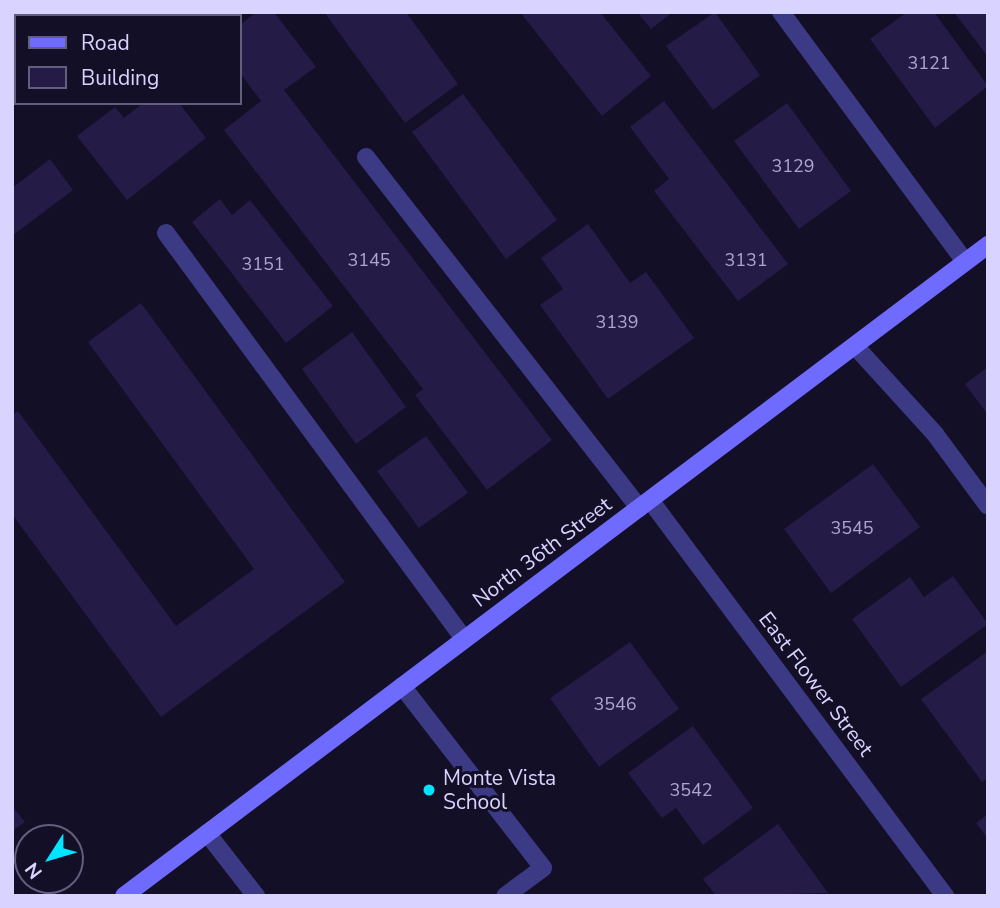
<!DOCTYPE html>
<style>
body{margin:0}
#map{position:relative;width:1000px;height:908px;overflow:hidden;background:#130f26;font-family:"Nunito Sans",sans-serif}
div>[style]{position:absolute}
.building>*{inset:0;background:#241b47}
.service>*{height:18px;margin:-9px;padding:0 9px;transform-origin:9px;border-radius:9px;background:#3d3a85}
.minor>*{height:18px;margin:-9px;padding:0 9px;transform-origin:9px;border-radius:9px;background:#3d3a85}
.secondary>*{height:18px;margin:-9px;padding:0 9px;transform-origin:9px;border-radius:9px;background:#6f6bff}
.dots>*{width:19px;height:19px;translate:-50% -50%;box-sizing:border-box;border:4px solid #130f26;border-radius:50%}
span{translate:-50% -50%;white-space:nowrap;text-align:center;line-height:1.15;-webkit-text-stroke:6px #130f26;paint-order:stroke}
.number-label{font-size:18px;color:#aca6d1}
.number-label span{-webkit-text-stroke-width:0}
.street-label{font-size:21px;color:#d9d4ff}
.poi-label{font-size:21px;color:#d9d4ff}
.left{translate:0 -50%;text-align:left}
.frame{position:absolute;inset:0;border:14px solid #d9d4ff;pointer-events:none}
.legend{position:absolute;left:14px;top:14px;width:228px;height:91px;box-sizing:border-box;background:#130f26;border:2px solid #625e7d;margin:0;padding:9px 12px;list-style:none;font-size:21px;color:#d9d4ff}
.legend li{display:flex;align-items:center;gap:14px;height:35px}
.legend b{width:35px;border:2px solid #625e7d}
.north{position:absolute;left:14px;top:824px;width:70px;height:70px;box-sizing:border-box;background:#130f26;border:2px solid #625e7d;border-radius:50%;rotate:233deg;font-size:19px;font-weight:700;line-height:28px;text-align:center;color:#d9d4ff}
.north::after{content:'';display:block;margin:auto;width:24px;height:32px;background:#00e5ff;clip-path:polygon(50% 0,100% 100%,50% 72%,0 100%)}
</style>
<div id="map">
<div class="building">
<i style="clip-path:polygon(12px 12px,63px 12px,66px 16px,16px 16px,16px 61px)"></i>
<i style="clip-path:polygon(146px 12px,213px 12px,141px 16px)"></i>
<i style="clip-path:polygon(256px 12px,274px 12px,316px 67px,284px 90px,552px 440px,487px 490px,415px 395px,423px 389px,224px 130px,261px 101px,240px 73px,240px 25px)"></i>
<i style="clip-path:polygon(324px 12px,406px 12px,458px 84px,405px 123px)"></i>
<i style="clip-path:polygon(520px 12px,600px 12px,651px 76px,602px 116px)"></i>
<i style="clip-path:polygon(637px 12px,673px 12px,651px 29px)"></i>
<i style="clip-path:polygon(715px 12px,760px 75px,713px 110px,666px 46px)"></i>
<i style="clip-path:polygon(907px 12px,934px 12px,988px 86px,935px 128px,870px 39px)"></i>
<i style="clip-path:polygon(954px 12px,988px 12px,988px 57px)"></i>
<i style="clip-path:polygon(463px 94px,557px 220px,506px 259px,412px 132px)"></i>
<i style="clip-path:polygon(664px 101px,788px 264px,738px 301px,654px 191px,669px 179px,630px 127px)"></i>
<i style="clip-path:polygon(143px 103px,179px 103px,206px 138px,127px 200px,77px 136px,115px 107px,124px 118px)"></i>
<i style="clip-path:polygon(787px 103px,851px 191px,799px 229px,734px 141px)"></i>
<i style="clip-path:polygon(50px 159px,73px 190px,12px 236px,12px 188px)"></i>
<i style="clip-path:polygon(220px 199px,232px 215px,250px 200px,333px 306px,286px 343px,192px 222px)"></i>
<i style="clip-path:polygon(588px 224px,630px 283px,646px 272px,694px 338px,608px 399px,540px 305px,563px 289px,541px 258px)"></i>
<i style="clip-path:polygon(141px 303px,345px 582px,161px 717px,12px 514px,12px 415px,18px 411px,176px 626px,254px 569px,88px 342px)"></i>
<i style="clip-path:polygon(352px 332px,406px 407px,356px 444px,302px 369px)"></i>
<i style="clip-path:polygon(988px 367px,988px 415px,965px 384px)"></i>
<i style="clip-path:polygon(426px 436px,468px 493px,419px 528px,377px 471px)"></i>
<i style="clip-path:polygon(873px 464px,920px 527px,831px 593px,784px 529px)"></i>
<i style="clip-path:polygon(953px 576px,988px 624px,901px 687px,852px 619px,910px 577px,924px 597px)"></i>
<i style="clip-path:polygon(630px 642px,679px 709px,599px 767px,550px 698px)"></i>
<i style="clip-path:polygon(988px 651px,988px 778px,982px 782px,921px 699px)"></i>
<i style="clip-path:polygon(693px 726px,753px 808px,703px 845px,676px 808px,662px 818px,628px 773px)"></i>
<i style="clip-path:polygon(12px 806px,25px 822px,12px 831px)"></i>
<i style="clip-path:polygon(988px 814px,988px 839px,976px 823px)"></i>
<i style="clip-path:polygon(778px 824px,828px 893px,716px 896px,703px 879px)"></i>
</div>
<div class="service">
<i style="left:781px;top:12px;width:310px;rotate:53.6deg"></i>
<i style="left:366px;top:157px;width:445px;rotate:52.1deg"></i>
<i style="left:166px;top:233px;width:504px;rotate:53.72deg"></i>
<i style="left:855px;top:346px;width:119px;rotate:47.7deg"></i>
<i style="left:935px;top:434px;width:89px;rotate:53.6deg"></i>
<i style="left:402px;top:686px;width:230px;rotate:52.2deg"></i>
<i style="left:543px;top:868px;width:47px;rotate:143.6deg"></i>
<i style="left:207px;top:833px;width:80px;rotate:52.1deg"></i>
</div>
<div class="minor">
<i style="left:650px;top:500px;width:494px;rotate:53.3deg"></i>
</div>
<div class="secondary">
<i style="left:124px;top:896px;width:1082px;rotate:-37deg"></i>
</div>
<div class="dots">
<i style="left:429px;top:790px;background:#00e5ff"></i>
</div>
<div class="number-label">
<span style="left:929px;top:63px">3121</span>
<span style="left:793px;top:166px">3129</span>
<span style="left:369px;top:260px">3145</span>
<span style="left:746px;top:260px">3131</span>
<span style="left:263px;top:264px">3151</span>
<span style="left:617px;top:322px">3139</span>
<span style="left:852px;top:528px">3545</span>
<span style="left:615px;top:704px">3546</span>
<span style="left:691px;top:790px">3542</span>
</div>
<div class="street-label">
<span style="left:542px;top:552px;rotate:-37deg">North 36th Street</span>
<span style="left:816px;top:684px;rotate:53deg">East Flower Street</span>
</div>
<div class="poi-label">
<span class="left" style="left:443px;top:790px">Monte Vista<br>School</span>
</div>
<div class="frame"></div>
<ul class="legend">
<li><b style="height:9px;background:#6f6bff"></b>Road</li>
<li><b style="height:19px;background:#241b47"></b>Building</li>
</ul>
<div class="north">N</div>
</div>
